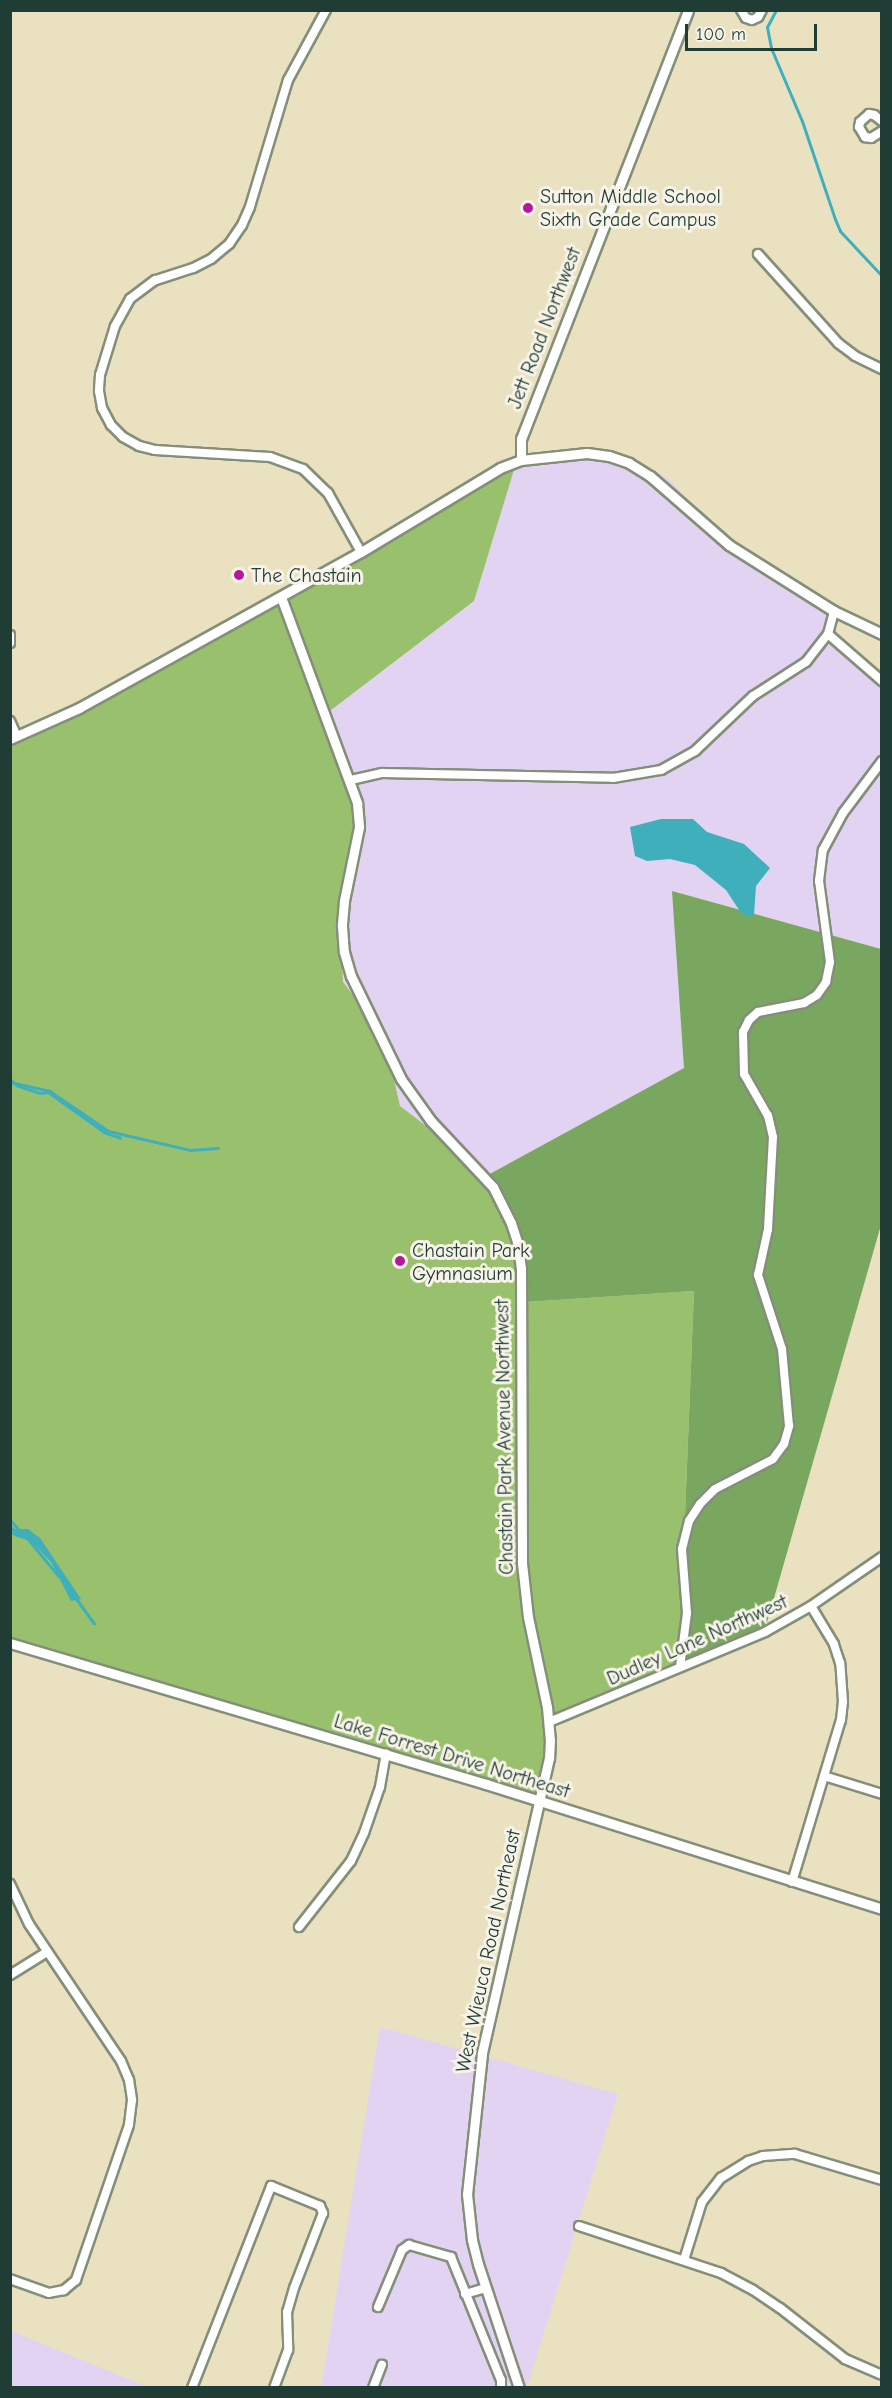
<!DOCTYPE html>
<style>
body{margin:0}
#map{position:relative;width:892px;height:2398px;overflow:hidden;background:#eae1c0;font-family:"Comic Neue",sans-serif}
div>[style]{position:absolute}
.built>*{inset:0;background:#e3d3f2}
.green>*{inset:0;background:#99c16d}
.forest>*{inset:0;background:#7aa760}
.water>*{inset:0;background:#3fafbb}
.stream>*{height:3px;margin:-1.5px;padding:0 1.5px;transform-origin:1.5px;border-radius:1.5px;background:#3fafbb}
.roads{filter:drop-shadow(2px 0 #848f7a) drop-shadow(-2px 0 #848f7a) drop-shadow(0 2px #848f7a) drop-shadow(0 -2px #848f7a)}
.minor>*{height:8px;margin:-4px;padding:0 4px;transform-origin:4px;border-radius:4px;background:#fff}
.tertiary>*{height:9px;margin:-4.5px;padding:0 4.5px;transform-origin:4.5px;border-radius:4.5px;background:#fff}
.dots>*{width:16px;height:16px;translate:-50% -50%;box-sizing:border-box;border:3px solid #f7f3e8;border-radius:50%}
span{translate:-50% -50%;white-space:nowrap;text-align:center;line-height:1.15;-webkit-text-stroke:6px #f7f3e8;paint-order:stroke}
.poi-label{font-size:20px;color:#1f3d34}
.left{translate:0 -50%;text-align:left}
.street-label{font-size:20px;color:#1f3d34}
.frame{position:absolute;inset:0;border:12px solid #1f3d34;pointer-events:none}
.scale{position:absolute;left:685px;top:24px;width:132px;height:27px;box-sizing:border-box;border:3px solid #1f3d34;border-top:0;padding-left:8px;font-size:18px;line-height:21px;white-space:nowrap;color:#1f3d34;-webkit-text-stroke:4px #f7f3e8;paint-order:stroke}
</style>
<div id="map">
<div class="built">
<i style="clip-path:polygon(556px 450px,606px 455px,667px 477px,718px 532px,813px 595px,853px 654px,881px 681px,881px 949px,673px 891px,685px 1068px,486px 1176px,400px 1106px,384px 1035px,343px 982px,340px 919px,348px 855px,356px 826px,348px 783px,322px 717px,474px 601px,517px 460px)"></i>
<i style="clip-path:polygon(380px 2027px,618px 2094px,527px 2387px,321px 2388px)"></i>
<i style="clip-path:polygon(10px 2331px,11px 2331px,148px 2387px,11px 2387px)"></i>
</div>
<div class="green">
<i style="clip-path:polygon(517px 460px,474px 601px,322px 717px,348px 783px,356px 826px,348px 855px,340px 919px,343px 982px,384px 1035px,400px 1106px,476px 1164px,523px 1254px,526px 1302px,694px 1291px,679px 1664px,550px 1720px,547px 1801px,11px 1642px,11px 734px,92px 705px)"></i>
</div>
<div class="forest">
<i style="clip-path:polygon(672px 891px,881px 949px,881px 1225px,764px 1633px,679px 1664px,694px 1291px,526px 1302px,523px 1254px,486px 1176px,684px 1068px)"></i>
</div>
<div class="water">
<i style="clip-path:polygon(661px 819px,693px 819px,707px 832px,744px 844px,770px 868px,756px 886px,754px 915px,750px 917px,741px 913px,726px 890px,695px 865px,670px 859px,647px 861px,635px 856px,630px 827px)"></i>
<i style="clip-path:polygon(10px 1077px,18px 1085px,41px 1092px,51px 1090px,108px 1133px,122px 1137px,121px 1140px,104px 1134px,48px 1094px,40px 1095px,16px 1087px,11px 1081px)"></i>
<i style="clip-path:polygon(11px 1526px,15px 1529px,28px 1529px,40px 1538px,81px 1599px,71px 1601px,51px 1562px,31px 1541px,14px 1536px,11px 1532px)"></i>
</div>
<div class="stream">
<i style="left:776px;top:10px;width:19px;rotate:118deg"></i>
<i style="left:767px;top:27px;width:21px;rotate:79deg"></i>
<i style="left:771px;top:48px;width:79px;rotate:67deg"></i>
<i style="left:802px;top:121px;width:103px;rotate:71.4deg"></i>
<i style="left:835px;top:219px;width:13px;rotate:67deg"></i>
<i style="left:840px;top:231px;width:62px;rotate:47deg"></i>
<i style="left:10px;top:1082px;width:41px;rotate:12.7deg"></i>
<i style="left:60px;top:1098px;width:58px;rotate:34.5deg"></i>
<i style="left:108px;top:1131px;width:84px;rotate:13deg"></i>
<i style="left:190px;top:1150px;width:28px;rotate:-4deg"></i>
<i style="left:10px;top:1520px;width:15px;rotate:48deg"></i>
<i style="left:27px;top:1538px;width:50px;rotate:50.6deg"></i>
<i style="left:74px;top:1596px;width:34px;rotate:54deg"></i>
</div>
<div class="roads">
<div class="minor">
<i style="left:326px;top:10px;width:80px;rotate:118.5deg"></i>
<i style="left:288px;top:80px;width:133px;rotate:106.7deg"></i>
<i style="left:250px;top:207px;width:20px;rotate:114deg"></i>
<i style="left:242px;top:225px;width:23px;rotate:124deg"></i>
<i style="left:229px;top:244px;width:23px;rotate:140deg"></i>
<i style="left:211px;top:259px;width:20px;rotate:153deg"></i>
<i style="left:193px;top:268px;width:40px;rotate:162deg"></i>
<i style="left:155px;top:280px;width:31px;rotate:143deg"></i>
<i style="left:130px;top:299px;width:31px;rotate:119deg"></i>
<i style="left:115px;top:326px;width:51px;rotate:107deg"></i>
<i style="left:100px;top:375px;width:16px;rotate:94deg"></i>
<i style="left:99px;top:391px;width:17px;rotate:80deg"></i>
<i style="left:102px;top:408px;width:19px;rotate:62deg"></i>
<i style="left:111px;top:425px;width:17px;rotate:45deg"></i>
<i style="left:123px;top:437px;width:18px;rotate:29deg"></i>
<i style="left:139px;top:446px;width:16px;rotate:14deg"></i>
<i style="left:155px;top:450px;width:115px;rotate:3.5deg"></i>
<i style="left:270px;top:457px;width:35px;rotate:20deg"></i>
<i style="left:303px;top:469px;width:35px;rotate:44deg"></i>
<i style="left:328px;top:493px;width:68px;rotate:60.8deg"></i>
<i style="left:741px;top:10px;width:9px;rotate:58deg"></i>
<i style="left:746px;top:18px;width:6px;rotate:18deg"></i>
<i style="left:752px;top:20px;width:7px;rotate:-27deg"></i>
<i style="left:758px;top:17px;width:8px;rotate:-60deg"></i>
<i style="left:882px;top:121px;width:10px;rotate:-143deg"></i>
<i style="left:874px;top:115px;width:5px;rotate:-169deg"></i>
<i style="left:869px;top:114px;width:12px;rotate:138deg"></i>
<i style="left:860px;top:122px;width:5px;rotate:101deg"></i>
<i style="left:859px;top:127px;width:12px;rotate:59deg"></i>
<i style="left:865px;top:137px;width:6px;rotate:9deg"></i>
<i style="left:871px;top:138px;width:13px;rotate:-32deg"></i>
<i style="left:758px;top:254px;width:120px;rotate:48deg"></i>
<i style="left:838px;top:343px;width:21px;rotate:37deg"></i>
<i style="left:855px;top:356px;width:30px;rotate:26deg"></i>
<i style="left:828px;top:634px;width:72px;rotate:41deg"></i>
<i style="left:10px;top:635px;width:8px;rotate:90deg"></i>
<i style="left:10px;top:721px;width:17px;rotate:66deg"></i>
<i style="left:351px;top:780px;width:32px;rotate:-13deg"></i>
<i style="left:382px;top:773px;width:231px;rotate:1.2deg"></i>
<i style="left:613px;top:778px;width:49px;rotate:-9.5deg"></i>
<i style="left:661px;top:770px;width:39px;rotate:-29deg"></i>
<i style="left:695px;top:751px;width:80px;rotate:-43.5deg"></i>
<i style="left:753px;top:696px;width:63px;rotate:-32.7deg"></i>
<i style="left:806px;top:662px;width:36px;rotate:-52deg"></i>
<i style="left:828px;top:634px;width:24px;rotate:-75deg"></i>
<i style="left:680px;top:1667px;width:54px;rotate:-82.6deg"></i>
<i style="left:687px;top:1613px;width:64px;rotate:-94.5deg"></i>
<i style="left:682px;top:1549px;width:29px;rotate:-76deg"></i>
<i style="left:689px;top:1521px;width:20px;rotate:-57deg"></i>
<i style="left:700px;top:1504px;width:21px;rotate:-45deg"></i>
<i style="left:715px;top:1489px;width:65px;rotate:-27.3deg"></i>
<i style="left:773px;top:1459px;width:19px;rotate:-54deg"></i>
<i style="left:784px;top:1444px;width:19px;rotate:-74deg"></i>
<i style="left:789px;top:1426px;width:77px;rotate:-95.2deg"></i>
<i style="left:782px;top:1349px;width:78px;rotate:-108deg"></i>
<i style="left:758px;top:1275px;width:47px;rotate:-77.7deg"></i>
<i style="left:768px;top:1229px;width:92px;rotate:-86.9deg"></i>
<i style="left:773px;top:1137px;width:22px;rotate:-103deg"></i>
<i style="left:768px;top:1116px;width:48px;rotate:-119.7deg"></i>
<i style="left:744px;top:1074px;width:42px;rotate:-91.4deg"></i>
<i style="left:743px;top:1032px;width:13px;rotate:-63deg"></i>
<i style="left:749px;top:1020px;width:12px;rotate:-42deg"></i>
<i style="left:758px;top:1012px;width:47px;rotate:-11.1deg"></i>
<i style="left:804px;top:1003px;width:15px;rotate:-32deg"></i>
<i style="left:817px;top:995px;width:16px;rotate:-55deg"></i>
<i style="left:826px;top:982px;width:20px;rotate:-79deg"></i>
<i style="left:830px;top:962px;width:82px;rotate:-97.7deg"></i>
<i style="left:819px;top:881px;width:31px;rotate:-83deg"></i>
<i style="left:823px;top:850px;width:42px;rotate:-61.6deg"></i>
<i style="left:843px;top:813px;width:65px;rotate:-53.1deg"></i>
<i style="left:549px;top:1722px;width:234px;rotate:-22.6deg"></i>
<i style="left:765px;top:1632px;width:53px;rotate:-29.5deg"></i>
<i style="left:811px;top:1606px;width:86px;rotate:-34.6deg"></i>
<i style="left:824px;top:1776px;width:61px;rotate:17.2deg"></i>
<i style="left:792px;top:1882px;width:169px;rotate:-73.2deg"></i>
<i style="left:841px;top:1720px;width:18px;rotate:-84deg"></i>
<i style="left:843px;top:1702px;width:39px;rotate:-94deg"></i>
<i style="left:840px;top:1663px;width:20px;rotate:-108deg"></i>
<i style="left:834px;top:1644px;width:44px;rotate:-121.2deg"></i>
<i style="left:10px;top:1884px;width:44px;rotate:64.6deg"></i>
<i style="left:29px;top:1924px;width:165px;rotate:56.1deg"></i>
<i style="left:121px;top:2061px;width:21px;rotate:67deg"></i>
<i style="left:129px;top:2080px;width:20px;rotate:81deg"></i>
<i style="left:132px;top:2100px;width:25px;rotate:97deg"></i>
<i style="left:129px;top:2125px;width:164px;rotate:108.9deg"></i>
<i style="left:76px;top:2280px;width:16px;rotate:140deg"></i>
<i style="left:64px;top:2290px;width:15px;rotate:169deg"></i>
<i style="left:49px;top:2293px;width:41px;rotate:-160.3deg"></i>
<i style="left:299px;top:1927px;width:84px;rotate:-51.8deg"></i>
<i style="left:351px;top:1861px;width:31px;rotate:-65deg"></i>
<i style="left:364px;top:1833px;width:49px;rotate:-70.8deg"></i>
<i style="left:380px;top:1787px;width:34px;rotate:-80deg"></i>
<i style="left:10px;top:1975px;width:44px;rotate:-31.9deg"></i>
<i style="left:579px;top:2226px;width:150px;rotate:18.3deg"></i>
<i style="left:721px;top:2273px;width:36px;rotate:28deg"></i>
<i style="left:753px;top:2290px;width:32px;rotate:34deg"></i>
<i style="left:780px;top:2308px;width:83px;rotate:38.1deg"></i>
<i style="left:845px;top:2359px;width:40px;rotate:23.4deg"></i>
<i style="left:684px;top:2260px;width:61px;rotate:-72.8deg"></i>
<i style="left:702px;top:2202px;width:31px;rotate:-52deg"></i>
<i style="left:721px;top:2178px;width:32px;rotate:-32deg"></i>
<i style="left:748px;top:2161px;width:16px;rotate:-18deg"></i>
<i style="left:763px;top:2156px;width:32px;rotate:-4deg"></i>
<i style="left:795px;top:2154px;width:91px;rotate:16.6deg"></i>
<i style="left:465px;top:2294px;width:22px;rotate:-16deg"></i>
<i style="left:378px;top:2307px;width:62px;rotate:-67.2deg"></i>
<i style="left:402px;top:2250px;width:9px;rotate:-36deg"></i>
<i style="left:409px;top:2245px;width:44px;rotate:15.9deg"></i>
<i style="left:451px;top:2257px;width:133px;rotate:67.9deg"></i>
<i style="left:501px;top:2380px;width:8px;rotate:90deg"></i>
<i style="left:192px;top:2388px;width:217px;rotate:-68.6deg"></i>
<i style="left:271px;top:2186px;width:53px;rotate:22.2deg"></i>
<i style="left:320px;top:2206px;width:8px;rotate:67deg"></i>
<i style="left:323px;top:2213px;width:80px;rotate:111.1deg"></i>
<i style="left:294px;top:2288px;width:25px;rotate:106deg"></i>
<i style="left:287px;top:2312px;width:38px;rotate:88deg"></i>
<i style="left:288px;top:2350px;width:40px;rotate:110.2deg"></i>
<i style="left:373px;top:2388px;width:25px;rotate:-69deg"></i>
</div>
<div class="tertiary">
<i style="left:521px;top:460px;width:21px;rotate:-90deg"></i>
<i style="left:521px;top:439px;width:460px;rotate:-68.7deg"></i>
<i style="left:281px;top:597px;width:220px;rotate:69.7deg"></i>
<i style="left:357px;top:803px;width:24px;rotate:85deg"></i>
<i style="left:359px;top:827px;width:76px;rotate:101.5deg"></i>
<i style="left:344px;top:901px;width:25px;rotate:95deg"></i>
<i style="left:342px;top:926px;width:26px;rotate:86deg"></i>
<i style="left:344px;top:952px;width:25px;rotate:74deg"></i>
<i style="left:351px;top:976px;width:114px;rotate:64.1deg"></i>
<i style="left:401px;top:1079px;width:52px;rotate:54.5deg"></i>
<i style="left:431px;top:1121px;width:91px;rotate:46.8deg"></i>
<i style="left:493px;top:1187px;width:40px;rotate:63.4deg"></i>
<i style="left:511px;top:1223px;width:23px;rotate:72deg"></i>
<i style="left:518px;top:1245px;width:23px;rotate:83deg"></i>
<i style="left:521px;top:1268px;width:295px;rotate:89.8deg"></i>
<i style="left:522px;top:1563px;width:54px;rotate:83.7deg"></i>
<i style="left:528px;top:1617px;width:92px;rotate:78.1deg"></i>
<i style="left:547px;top:1707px;width:33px;rotate:85deg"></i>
<i style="left:550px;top:1740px;width:18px;rotate:93deg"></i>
<i style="left:549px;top:1758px;width:303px;rotate:102.8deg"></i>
<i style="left:482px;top:2054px;width:141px;rotate:96.1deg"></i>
<i style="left:467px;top:2194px;width:46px;rotate:83.8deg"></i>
<i style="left:472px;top:2240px;width:25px;rotate:76deg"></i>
<i style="left:478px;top:2264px;width:131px;rotate:71.7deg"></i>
<i style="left:10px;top:739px;width:76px;rotate:-24.2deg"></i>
<i style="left:79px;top:708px;width:322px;rotate:-29deg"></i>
<i style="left:361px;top:552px;width:162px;rotate:-31.1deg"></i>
<i style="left:500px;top:468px;width:22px;rotate:-21deg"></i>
<i style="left:521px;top:460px;width:66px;rotate:-6.1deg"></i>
<i style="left:587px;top:453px;width:22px;rotate:8deg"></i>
<i style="left:609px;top:456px;width:21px;rotate:19deg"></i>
<i style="left:629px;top:463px;width:25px;rotate:32deg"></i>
<i style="left:650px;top:476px;width:105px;rotate:41.1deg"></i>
<i style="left:729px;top:545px;width:124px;rotate:32.2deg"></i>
<i style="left:834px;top:611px;width:53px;rotate:25.6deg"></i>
<i style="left:10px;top:1643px;width:496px;rotate:16.5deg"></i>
<i style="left:486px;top:1784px;width:415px;rotate:17.5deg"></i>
</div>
</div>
<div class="dots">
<i style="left:528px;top:208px;background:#b5179e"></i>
<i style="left:239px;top:575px;background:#b5179e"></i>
<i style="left:400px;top:1261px;background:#b5179e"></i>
</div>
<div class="poi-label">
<span class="left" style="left:540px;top:208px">Sutton Middle School<br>Sixth Grade Campus</span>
<span class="left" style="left:251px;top:575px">The Chastain</span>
<span class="left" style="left:412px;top:1262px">Chastain Park<br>Gymnasium</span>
</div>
<div class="street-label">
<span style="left:544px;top:328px;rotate:-69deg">Jett Road Northwest</span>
<span style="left:504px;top:1437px;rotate:-91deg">Chastain Park Avenue Northwest</span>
<span style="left:697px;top:1640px;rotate:-24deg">Dudley Lane Northwest</span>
<span style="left:452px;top:1756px;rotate:17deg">Lake Forrest Drive Northeast</span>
<span style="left:488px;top:1951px;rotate:-78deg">West Wieuca Road Northeast</span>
</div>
<div class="frame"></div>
<div class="scale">100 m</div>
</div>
